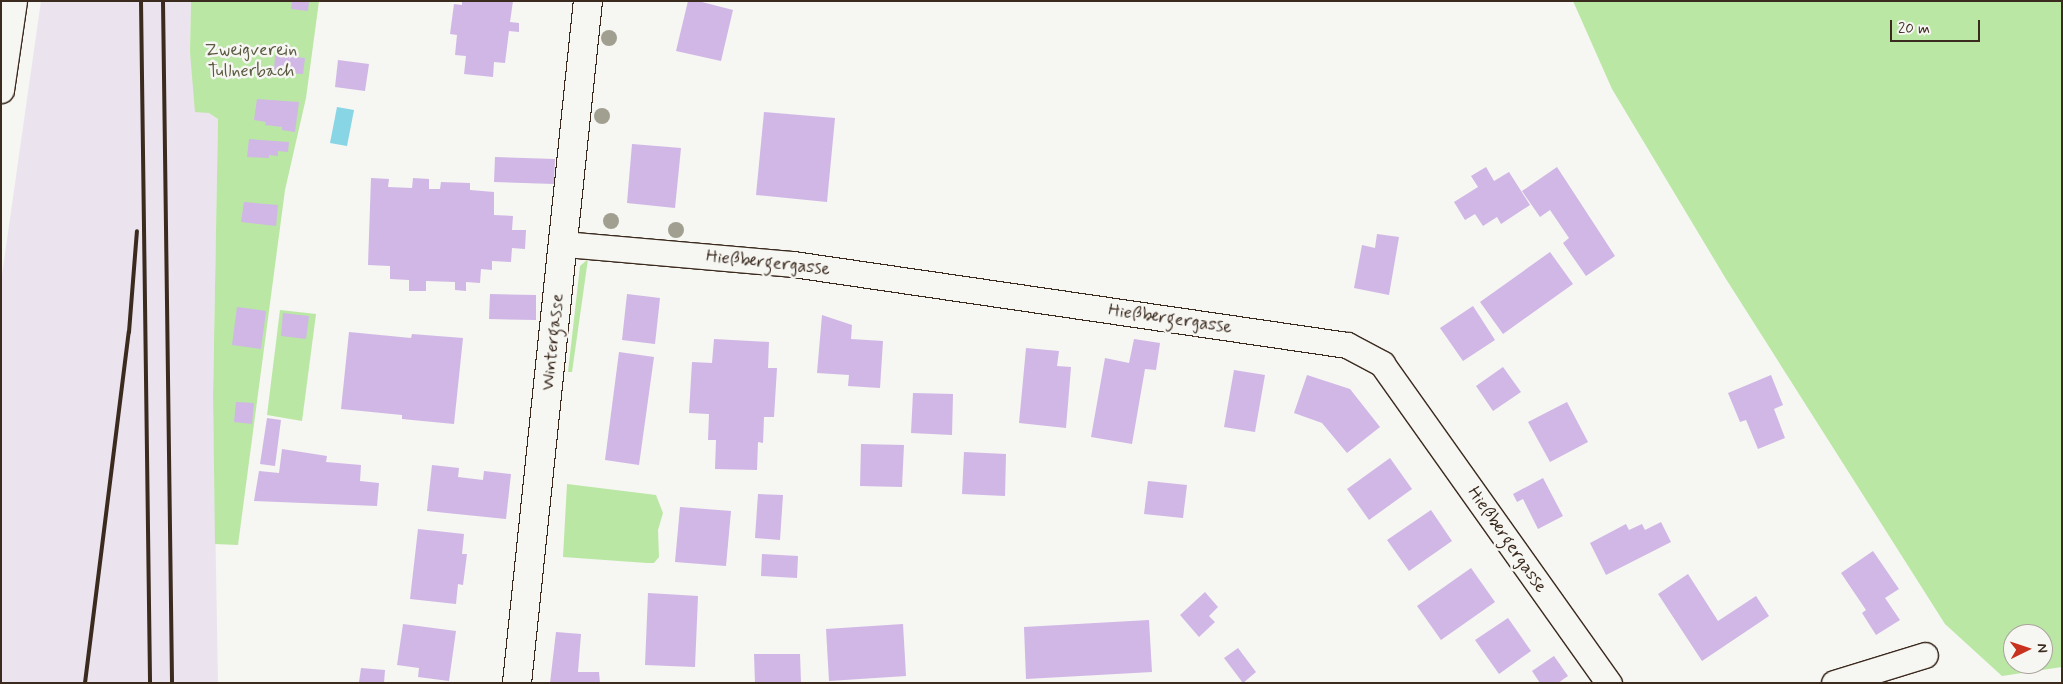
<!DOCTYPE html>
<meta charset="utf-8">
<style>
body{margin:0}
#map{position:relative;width:2063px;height:684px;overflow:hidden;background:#f6f6f2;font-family:Mynerve,sans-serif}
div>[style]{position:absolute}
.built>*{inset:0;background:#ebe3ee}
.green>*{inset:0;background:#bae7a4}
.water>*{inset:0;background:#87d5e5}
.building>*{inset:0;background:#d0b7e6}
.roads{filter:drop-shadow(1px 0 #3b2a1e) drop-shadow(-1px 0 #3b2a1e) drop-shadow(0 1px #3b2a1e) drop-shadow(0 -1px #3b2a1e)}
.minor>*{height:25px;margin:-12.5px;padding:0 12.5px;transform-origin:12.5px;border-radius:12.5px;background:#f6f6f2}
.tertiary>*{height:28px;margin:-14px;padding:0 14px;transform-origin:14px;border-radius:14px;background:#f6f6f2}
.rail>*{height:4px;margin:-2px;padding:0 2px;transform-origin:2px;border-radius:2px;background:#3b2a1e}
.trees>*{width:16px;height:16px;margin:-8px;border-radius:50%;background:#a1a090}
span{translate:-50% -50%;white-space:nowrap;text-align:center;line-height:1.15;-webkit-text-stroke:5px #f6f6f2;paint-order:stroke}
.park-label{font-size:18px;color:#5b5940}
.street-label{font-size:18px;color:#3b2a1e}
.frame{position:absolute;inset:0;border:2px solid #3b2a1e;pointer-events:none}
.north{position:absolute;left:2003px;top:624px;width:50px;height:50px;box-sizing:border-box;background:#f6f6f2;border:1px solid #aba49d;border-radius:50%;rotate:86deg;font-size:14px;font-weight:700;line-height:20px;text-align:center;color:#3b2a1e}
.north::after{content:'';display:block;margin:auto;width:18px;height:22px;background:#c8321e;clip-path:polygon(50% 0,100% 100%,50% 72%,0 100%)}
.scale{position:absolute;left:1890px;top:20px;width:90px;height:22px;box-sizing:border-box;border:2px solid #3b2a1e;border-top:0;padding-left:6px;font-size:15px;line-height:18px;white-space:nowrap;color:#3b2a1e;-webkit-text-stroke:4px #f6f6f2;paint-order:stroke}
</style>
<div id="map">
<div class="built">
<i style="clip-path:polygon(41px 1px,191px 1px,190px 52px,209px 113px,218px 119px,213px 397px,218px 683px,1px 683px,1px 282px)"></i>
</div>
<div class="green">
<i style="clip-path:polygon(191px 1px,319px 1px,306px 98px,285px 190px,238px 545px,215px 544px,213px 397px,218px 119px,209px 113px,195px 112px,190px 52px)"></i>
<i style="clip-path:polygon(evenodd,1573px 1px,2062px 1px,2062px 667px,2002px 676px,1945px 624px,1726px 279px,1612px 89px,1573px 1px,2013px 634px,2043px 634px,2043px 664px,2013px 664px,2013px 634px)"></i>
<i style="clip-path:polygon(588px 259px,572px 372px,568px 372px,580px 266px)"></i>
<i style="clip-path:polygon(280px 310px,316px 314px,302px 421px,267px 415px)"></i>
<i style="clip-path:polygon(567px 484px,656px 495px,663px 513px,658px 530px,659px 557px,654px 563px,647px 563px,563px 557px)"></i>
</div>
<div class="water">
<i style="clip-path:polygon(337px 107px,354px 110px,347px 146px,330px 143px)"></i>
</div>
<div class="building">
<i style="clip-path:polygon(292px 1px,309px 1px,308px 11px,291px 9px)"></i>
<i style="clip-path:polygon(462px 1px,513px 1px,510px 22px,519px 23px,519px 32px,509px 31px,505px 63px,494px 62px,493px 77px,464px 74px,466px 56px,455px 55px,457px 35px,450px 34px,454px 4px,462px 5px)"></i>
<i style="clip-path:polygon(688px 1px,698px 1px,733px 10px,721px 61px,676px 51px)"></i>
<i style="clip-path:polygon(275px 55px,305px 58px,303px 74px,274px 72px)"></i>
<i style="clip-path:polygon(338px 60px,369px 64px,365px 91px,335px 87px)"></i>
<i style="clip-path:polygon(257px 99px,299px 102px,295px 132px,282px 130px,282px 127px,265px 125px,266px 122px,254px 120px)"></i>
<i style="clip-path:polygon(764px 112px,835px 118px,827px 202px,756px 195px)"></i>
<i style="clip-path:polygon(249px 139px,289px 142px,288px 152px,278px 151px,278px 156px,269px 155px,269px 158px,247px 157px)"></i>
<i style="clip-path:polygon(632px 144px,681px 148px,675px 208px,627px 203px)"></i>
<i style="clip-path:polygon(495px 157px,555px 159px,554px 184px,494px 182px)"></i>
<i style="clip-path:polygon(1486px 167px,1494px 181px,1509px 172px,1530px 205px,1501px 224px,1497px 217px,1483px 226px,1475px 214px,1465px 220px,1454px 202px,1478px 187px,1471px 176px)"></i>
<i style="clip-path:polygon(1557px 167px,1615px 256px,1586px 276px,1563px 243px,1569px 238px,1550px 210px,1540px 217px,1522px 191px)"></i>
<i style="clip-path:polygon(371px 178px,389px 179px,388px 187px,412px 188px,413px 178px,429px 179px,429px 189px,440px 189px,441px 182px,470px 183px,470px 190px,494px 192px,494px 215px,513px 216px,512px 230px,526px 230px,525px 249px,512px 248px,511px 262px,492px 261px,492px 270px,481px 269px,480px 283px,466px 282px,466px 291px,455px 290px,455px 282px,426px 281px,426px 291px,409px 291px,409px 280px,390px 279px,390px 266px,368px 265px)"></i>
<i style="clip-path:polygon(244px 202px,278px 205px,276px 226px,241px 222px)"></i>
<i style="clip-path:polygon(1377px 234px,1399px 237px,1389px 295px,1354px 288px,1362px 245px,1375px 248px)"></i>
<i style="clip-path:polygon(1550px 252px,1573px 284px,1503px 334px,1480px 302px)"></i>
<i style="clip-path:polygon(490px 294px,536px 295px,536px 320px,489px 319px)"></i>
<i style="clip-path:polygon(627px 294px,660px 298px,655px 344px,622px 340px)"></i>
<i style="clip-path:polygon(1473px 306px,1495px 340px,1463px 361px,1440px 328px)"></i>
<i style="clip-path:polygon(237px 307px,266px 311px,261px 349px,232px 345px)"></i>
<i style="clip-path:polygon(283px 313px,309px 316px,306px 339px,281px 336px)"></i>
<i style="clip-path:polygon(822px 315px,852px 325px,851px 339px,883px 341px,880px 388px,848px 386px,849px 375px,817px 373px)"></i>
<i style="clip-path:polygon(349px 332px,411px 338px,412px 334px,463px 338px,454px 424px,402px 419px,402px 415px,341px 409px)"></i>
<i style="clip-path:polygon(714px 339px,769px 342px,768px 368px,777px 368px,774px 417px,764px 417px,763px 443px,758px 442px,757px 470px,715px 469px,716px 440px,708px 440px,709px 414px,689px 413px,692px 362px,712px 363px)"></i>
<i style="clip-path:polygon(1134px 339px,1160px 343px,1156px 370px,1145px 369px,1132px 444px,1091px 437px,1105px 358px,1129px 363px)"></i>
<i style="clip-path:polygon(1026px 348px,1059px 351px,1057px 366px,1071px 367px,1066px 428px,1019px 423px)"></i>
<i style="clip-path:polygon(619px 352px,654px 357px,639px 465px,605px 460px)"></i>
<i style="clip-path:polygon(1503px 367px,1521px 392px,1493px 411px,1476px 386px)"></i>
<i style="clip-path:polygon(1234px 370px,1265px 375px,1255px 432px,1224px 427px)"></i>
<i style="clip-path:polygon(1307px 375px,1350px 389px,1380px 427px,1347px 453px,1322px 423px,1294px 413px)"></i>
<i style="clip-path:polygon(1771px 375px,1783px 405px,1774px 409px,1785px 438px,1758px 449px,1746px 420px,1740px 422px,1728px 393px)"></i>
<i style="clip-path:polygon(913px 393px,953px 394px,952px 435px,911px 433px)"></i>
<i style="clip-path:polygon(236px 402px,254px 403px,252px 424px,234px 422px)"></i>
<i style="clip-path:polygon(1567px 402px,1588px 442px,1550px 462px,1528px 422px)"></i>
<i style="clip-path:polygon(267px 418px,281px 420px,275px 466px,260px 464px)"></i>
<i style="clip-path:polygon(861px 444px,904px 445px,902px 487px,860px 486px)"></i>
<i style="clip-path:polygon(282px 449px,327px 456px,326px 462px,361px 465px,360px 481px,379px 483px,377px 506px,254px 501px,259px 471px,279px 473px)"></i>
<i style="clip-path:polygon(964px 452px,1006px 454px,1005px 496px,962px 494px)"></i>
<i style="clip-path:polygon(1390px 458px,1412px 489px,1369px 520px,1347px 489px)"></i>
<i style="clip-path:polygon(432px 465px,459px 468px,458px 477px,483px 480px,484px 471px,511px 474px,506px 519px,427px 511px)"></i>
<i style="clip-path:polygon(1543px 478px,1563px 516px,1538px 529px,1523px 499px,1517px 502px,1513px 494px)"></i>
<i style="clip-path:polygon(1148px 481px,1187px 485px,1183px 518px,1144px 514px)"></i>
<i style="clip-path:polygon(758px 494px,783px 495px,780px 540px,755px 538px)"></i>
<i style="clip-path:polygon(680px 507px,731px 511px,726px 566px,675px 562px)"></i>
<i style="clip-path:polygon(1431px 510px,1452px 541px,1409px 571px,1387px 540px)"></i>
<i style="clip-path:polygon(1661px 522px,1671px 542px,1606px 575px,1590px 543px,1626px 524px,1629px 530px,1642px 524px,1645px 530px)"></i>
<i style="clip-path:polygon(418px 529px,464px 534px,462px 554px,467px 554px,463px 585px,458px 584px,456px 604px,410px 599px)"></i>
<i style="clip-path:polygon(1873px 551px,1899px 589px,1885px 598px,1900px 620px,1876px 635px,1862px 613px,1866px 610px,1841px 573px)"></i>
<i style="clip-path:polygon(762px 554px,798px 556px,797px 578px,761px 576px)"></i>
<i style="clip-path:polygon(1471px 568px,1495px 602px,1441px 640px,1417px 606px)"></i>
<i style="clip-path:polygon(1688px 574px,1718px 621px,1756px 596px,1769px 616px,1702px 661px,1658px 594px)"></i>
<i style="clip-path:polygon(1205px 592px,1218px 607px,1209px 616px,1215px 622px,1199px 637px,1180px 615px)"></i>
<i style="clip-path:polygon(648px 593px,698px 596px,695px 667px,645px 665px)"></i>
<i style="clip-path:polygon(1508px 618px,1531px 651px,1499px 674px,1475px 640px)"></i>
<i style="clip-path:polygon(1149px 620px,1152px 672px,1026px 679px,1024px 627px)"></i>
<i style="clip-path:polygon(403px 624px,456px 631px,449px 681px,418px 677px,419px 668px,397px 665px)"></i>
<i style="clip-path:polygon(903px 624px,906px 676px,829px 681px,826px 629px)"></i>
<i style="clip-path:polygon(556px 632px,581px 634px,578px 672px,599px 672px,600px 683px,550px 683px)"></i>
<i style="clip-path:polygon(1238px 648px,1256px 672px,1243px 683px,1224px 658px)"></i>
<i style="clip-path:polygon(754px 654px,800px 654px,801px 683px,755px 683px)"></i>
<i style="clip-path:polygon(1554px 656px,1568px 676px,1558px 683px,1540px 683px,1532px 671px)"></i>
<i style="clip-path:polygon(361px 668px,385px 670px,384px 683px,359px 682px)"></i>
</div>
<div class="roads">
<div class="minor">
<i style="left:1px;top:90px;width:90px;rotate:-81.7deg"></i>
<i style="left:564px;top:244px;width:230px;rotate:5deg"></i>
<i style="left:793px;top:264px;width:560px;rotate:8.32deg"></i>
<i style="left:1347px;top:345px;width:40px;rotate:28deg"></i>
<i style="left:1382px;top:364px;width:392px;rotate:54.6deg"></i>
<i style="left:1834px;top:683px;width:95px;rotate:-17.1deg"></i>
</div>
<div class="tertiary">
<i style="left:517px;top:683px;width:686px;rotate:-84.06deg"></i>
</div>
</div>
<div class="rail">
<i style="left:141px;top:1px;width:682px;rotate:89.24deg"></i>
<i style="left:163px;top:1px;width:682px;rotate:89.24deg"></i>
<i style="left:85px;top:683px;width:354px;rotate:-82.9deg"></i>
<i style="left:129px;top:332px;width:101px;rotate:-85.5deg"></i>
</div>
<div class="trees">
<i style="left:609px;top:38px"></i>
<i style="left:602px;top:116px"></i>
<i style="left:611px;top:221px"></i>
<i style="left:676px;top:230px"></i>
</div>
<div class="park-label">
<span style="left:251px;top:61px">Zweigverein<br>Tullnerbach</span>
</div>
<div class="street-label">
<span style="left:768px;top:263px;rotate:6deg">Hießbergergasse</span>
<span style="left:1170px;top:319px;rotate:8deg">Hießbergergasse</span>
<span style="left:553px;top:342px;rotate:-84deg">Wintergasse</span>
<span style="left:1507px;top:540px;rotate:55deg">Hießbergergasse</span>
</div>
<div class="frame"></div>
<div class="north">N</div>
<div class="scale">20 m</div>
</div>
